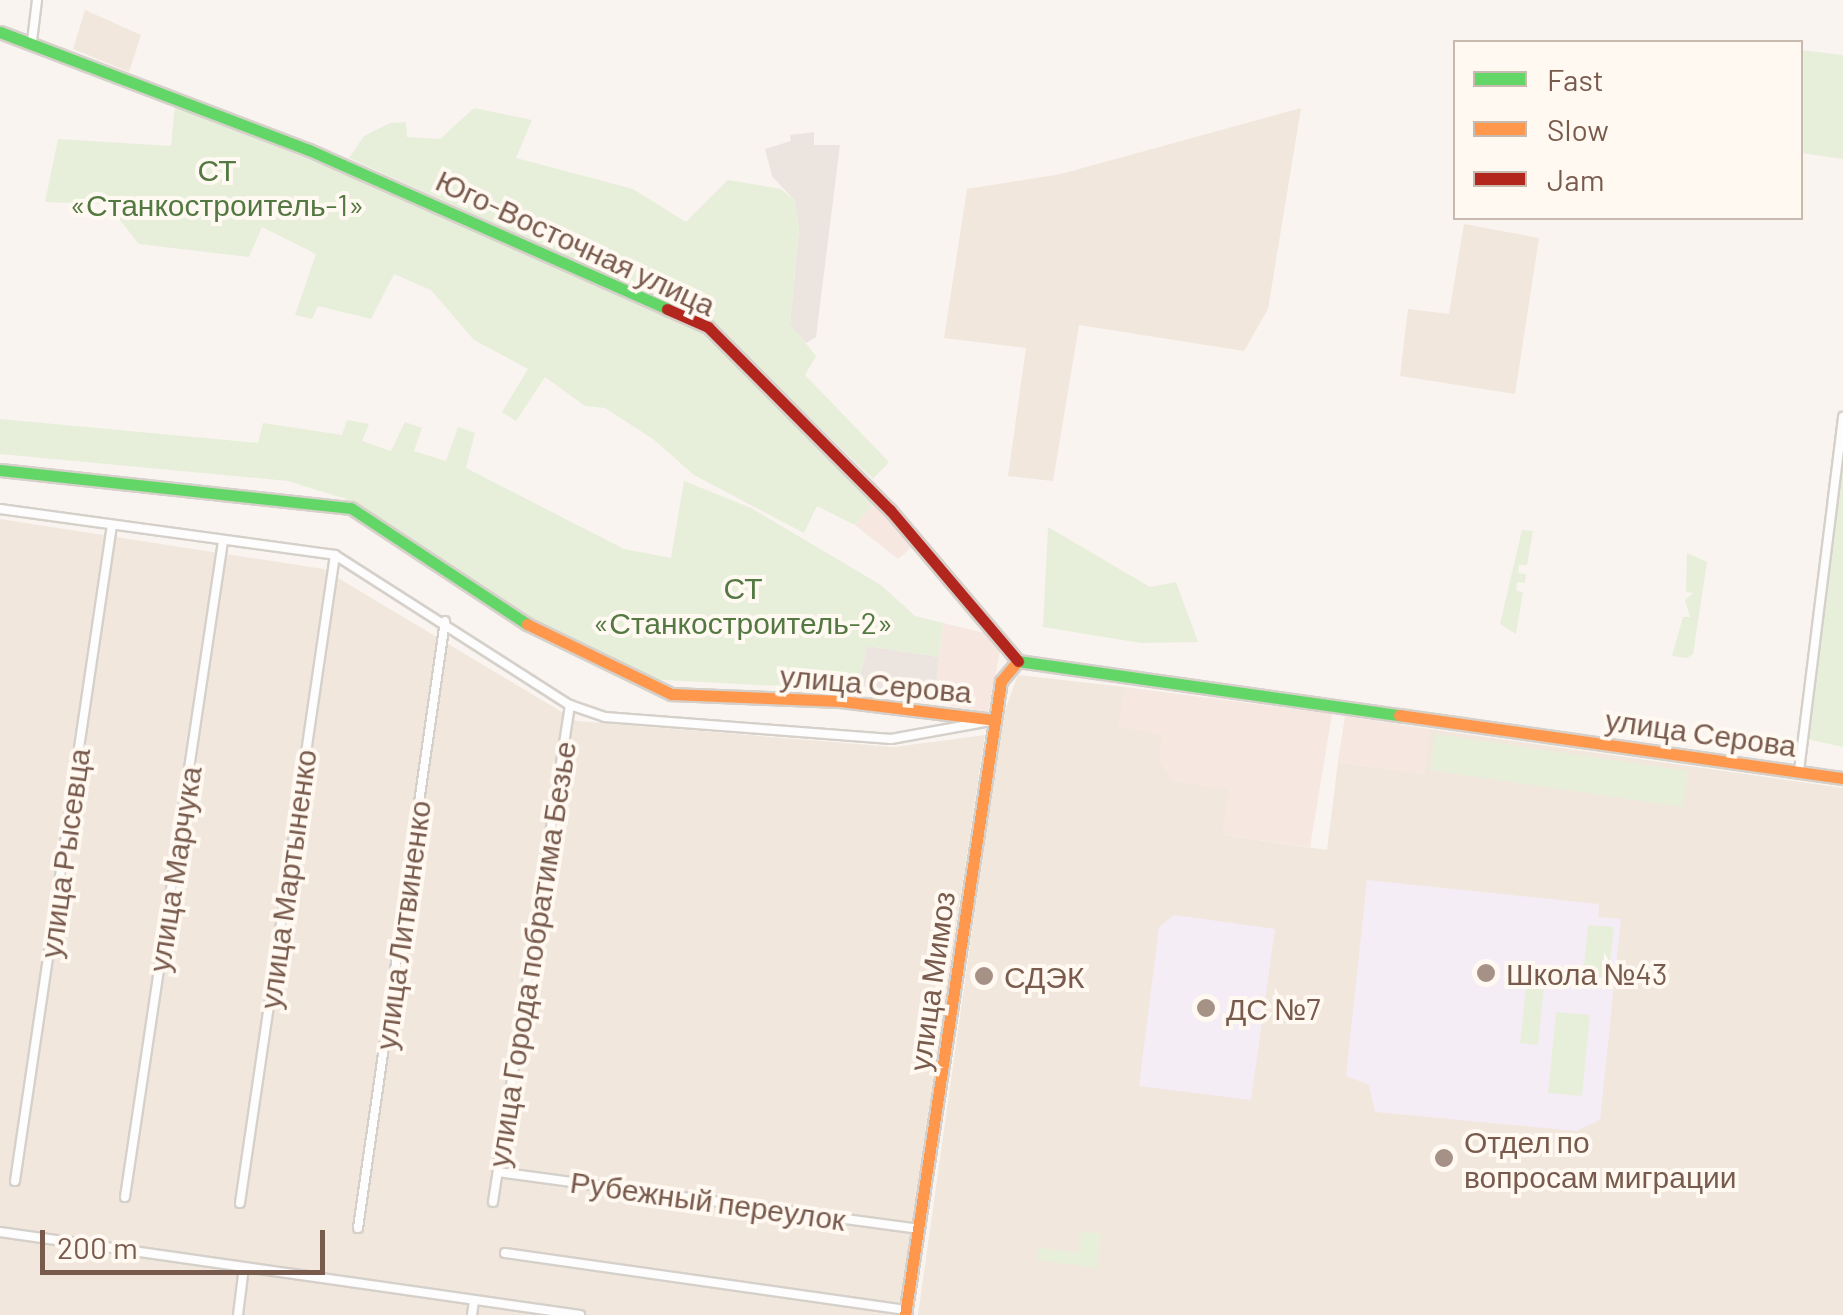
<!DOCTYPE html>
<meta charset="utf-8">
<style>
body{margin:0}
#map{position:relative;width:1843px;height:1315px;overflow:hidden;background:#f9f4ef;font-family:Barlow,sans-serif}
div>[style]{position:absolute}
.residential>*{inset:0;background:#f1e7dd}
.commercial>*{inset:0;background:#f6e7e0}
.industrial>*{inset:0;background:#ece4df}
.education>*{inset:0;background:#f5edf5}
.green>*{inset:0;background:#e7efda}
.roads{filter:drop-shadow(2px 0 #d6d0ca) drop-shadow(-2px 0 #d6d0ca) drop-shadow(0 2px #d6d0ca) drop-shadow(0 -2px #d6d0ca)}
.street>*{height:8px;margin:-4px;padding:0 4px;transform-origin:4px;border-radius:4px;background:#fefdfd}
.fast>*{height:11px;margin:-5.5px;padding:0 5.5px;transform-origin:5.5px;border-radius:5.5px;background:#63d668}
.slow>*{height:11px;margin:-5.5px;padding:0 5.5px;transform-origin:5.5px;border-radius:5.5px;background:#ff974d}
.jam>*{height:11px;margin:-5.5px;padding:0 5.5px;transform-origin:5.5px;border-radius:5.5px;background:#b3261e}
.dots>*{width:28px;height:28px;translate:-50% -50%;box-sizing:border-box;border:5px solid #fff9f2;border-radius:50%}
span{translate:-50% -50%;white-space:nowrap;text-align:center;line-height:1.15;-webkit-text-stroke:8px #fff9f2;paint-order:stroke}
.park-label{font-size:30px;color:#537841}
.street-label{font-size:30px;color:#795b4d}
.poi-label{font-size:30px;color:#795b4d}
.left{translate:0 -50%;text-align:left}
.legend{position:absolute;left:1453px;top:40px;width:350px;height:180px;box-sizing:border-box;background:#fff9f2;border:2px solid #c9bab0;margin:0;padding:12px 18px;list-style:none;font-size:30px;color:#795b4d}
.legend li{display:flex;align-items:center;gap:20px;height:50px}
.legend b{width:50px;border:2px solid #c9bab0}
.scale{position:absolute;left:40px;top:1230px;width:285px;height:45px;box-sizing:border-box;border:5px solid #795b4d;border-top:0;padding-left:12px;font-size:30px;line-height:35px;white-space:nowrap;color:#795b4d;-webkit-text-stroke:8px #fff9f2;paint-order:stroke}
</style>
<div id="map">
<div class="residential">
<i style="clip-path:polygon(85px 10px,141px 35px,129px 72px,73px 49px)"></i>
<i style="clip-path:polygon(1301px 108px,1268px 309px,1244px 351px,1079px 325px,1053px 481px,1008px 476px,1026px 348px,944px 338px,967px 189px,1061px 174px)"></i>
<i style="clip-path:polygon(1464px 224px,1539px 238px,1515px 394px,1400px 376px,1408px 309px,1449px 314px)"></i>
<i style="clip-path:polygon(0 519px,323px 569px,577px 721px,894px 747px,985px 735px,898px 1315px,0 1315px)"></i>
<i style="clip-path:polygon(1018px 675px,1125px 687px,1119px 726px,1162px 734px,1229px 790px,1223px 835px,1327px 850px,1338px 762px,1424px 774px,1429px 729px,1843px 788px,1843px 1315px,918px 1315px,1002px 718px)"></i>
</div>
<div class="commercial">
<i style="clip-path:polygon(876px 501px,916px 543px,898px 559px,855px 525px)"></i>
<i style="clip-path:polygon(943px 623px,997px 636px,1001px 646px,988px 712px,934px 703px)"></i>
<i style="clip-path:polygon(1125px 687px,1332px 714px,1310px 847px,1223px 835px,1229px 790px,1173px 781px,1159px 762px,1162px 734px,1118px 726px)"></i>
<i style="clip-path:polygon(1345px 716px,1429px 729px,1424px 774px,1338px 762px)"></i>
</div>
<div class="industrial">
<i style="clip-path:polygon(814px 132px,814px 145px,840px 145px,816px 337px,806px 343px,790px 325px,799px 229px,795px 201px,772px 176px,765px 149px,791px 141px,790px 135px)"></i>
<i style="clip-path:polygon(867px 646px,939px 657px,934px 703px,857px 690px)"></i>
</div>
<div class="education">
<i style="clip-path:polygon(1367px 880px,1599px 904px,1598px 917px,1621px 919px,1600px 1120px,1576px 1131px,1375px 1112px,1369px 1085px,1346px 1076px)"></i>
<i style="clip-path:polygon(1174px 915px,1275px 929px,1251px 1100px,1139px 1086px,1159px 927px)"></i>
</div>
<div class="green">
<i style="clip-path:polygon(1800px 50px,1843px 55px,1843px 159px,1801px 153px)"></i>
<i style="clip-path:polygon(175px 105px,474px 227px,702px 333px,876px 501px,855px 525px,817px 506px,804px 533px,694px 475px,653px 439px,605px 408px,585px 406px,545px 377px,516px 421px,502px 412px,528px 369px,474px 340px,431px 290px,394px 274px,371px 319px,318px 306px,312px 319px,295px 315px,316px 254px,262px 227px,249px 257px,139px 244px,107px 204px,45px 202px,58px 139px,171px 146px)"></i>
<i style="clip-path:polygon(474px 108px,532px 120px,516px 158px,633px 189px,686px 222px,728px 180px,781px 189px,795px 201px,799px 229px,790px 324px,816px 356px,805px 375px,889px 462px,873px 479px,710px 321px,349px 158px,364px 136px,390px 123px,406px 122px,407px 137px,440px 139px)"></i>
<i style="clip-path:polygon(0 419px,258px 443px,263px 423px,342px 435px,347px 420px,369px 424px,362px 441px,391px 451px,405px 422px,422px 428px,414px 451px,446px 461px,458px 427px,475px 433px,466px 468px,624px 549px,671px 558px,684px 481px,751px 508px,881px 585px,915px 616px,943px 623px,939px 657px,867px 646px,857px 690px,645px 679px,570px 643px,346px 499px,288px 481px,0 454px)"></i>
<i style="clip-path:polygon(1843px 453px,1843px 747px,1807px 739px)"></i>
<i style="clip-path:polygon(1048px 527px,1150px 587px,1176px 582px,1198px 642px,1141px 643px,1043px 627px)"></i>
<i style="clip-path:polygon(1522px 530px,1533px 531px,1527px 565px,1519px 565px,1518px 573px,1526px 574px,1525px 583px,1517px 582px,1516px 591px,1523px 592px,1516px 634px,1500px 624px)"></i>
<i style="clip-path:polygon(1687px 553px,1707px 562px,1693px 654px,1687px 658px,1672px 656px,1683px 617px,1690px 617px,1685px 600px,1693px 593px,1686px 592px)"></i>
<i style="clip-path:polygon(1435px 734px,1688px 771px,1683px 807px,1430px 770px)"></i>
<i style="clip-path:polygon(1588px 925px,1614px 927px,1608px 978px,1583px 975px)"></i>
<i style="clip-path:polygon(1526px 987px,1544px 989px,1538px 1045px,1520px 1043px)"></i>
<i style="clip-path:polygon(1556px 1012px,1590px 1015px,1582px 1096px,1548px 1093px)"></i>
<i style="clip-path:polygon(1081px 1232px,1101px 1234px,1097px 1268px,1037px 1260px,1039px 1248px,1078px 1253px)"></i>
</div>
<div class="roads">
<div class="street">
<i style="left:32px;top:41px;width:41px;rotate:-83deg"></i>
<i style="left:0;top:509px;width:338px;rotate:7.8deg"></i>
<i style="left:335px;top:555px;width:279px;rotate:32.6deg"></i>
<i style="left:570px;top:705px;width:37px;rotate:19deg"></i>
<i style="left:605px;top:717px;width:287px;rotate:4.4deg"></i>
<i style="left:891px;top:739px;width:101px;rotate:-10.3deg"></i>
<i style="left:1799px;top:771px;width:357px;rotate:-82.9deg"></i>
<i style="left:498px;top:1172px;width:425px;rotate:7.7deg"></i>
<i style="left:15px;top:1181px;width:663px;rotate:-81.59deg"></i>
<i style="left:125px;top:1197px;width:663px;rotate:-81.5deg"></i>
<i style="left:493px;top:1202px;width:503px;rotate:-81.19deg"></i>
<i style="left:240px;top:1203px;width:655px;rotate:-81.66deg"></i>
<i style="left:358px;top:1228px;width:613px;rotate:-81.84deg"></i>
<i style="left:0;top:1232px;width:586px;rotate:8.14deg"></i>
<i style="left:505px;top:1253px;width:405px;rotate:8.1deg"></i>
<i style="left:238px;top:1315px;width:48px;rotate:-82.9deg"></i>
<i style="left:472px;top:1315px;width:15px;rotate:-82deg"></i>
</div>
<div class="fast">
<i style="left:0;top:32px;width:331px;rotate:20.9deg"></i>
<i style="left:309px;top:150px;width:392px;rotate:23.9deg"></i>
<i style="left:0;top:470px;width:353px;rotate:6.2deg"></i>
<i style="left:351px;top:508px;width:211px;rotate:33.4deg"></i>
<i style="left:1018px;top:661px;width:385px;rotate:8.1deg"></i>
</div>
<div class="slow">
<i style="left:527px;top:624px;width:160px;rotate:25.9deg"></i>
<i style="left:671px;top:694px;width:169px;rotate:2.4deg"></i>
<i style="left:840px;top:701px;width:155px;rotate:7deg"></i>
<i style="left:1399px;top:715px;width:448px;rotate:8.1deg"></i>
<i style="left:905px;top:1315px;width:641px;rotate:-81.39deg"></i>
<i style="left:1001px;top:681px;width:26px;rotate:-50deg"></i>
</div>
<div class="jam">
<i style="left:667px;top:309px;width:45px;rotate:23.7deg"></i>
<i style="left:708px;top:327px;width:258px;rotate:45.2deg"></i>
<i style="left:890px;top:510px;width:198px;rotate:49.7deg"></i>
</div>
</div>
<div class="dots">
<i style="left:1486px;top:973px;background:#a69186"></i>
<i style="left:984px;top:976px;background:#a69186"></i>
<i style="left:1206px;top:1008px;background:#a69186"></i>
<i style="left:1444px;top:1158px;background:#a69186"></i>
</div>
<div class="park-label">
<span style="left:217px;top:186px">СТ<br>«Станкостроитель-1»</span>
<span style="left:743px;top:604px">СТ<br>«Станкостроитель-2»</span>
</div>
<div class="street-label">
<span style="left:576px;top:242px;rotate:25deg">Юго-Восточная улица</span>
<span style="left:876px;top:683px;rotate:5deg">улица Серова</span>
<span style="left:1701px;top:732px;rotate:8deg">улица Серова</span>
<span style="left:64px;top:853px;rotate:-82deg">улица Рысевца</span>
<span style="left:174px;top:869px;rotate:-81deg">улица Марчука</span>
<span style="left:287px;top:879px;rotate:-82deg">улица Мартыненко</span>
<span style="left:402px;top:925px;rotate:-82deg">улица Литвиненко</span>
<span style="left:531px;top:954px;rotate:-81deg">улица Города побратима Безье</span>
<span style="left:931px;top:981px;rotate:-82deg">улица Мимоз</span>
<span style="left:708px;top:1200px;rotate:8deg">Рубежный переулок</span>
</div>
<div class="poi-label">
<span class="left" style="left:1506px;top:973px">Школа №43</span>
<span class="left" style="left:1004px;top:976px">СДЭК</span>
<span class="left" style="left:1226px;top:1008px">ДС №7</span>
<span class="left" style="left:1464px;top:1158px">Отдел по<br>вопросам миграции</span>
</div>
<ul class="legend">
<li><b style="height:12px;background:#63d668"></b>Fast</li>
<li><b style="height:12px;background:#ff974d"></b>Slow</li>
<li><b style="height:12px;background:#b3261e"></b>Jam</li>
</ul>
<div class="scale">200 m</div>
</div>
